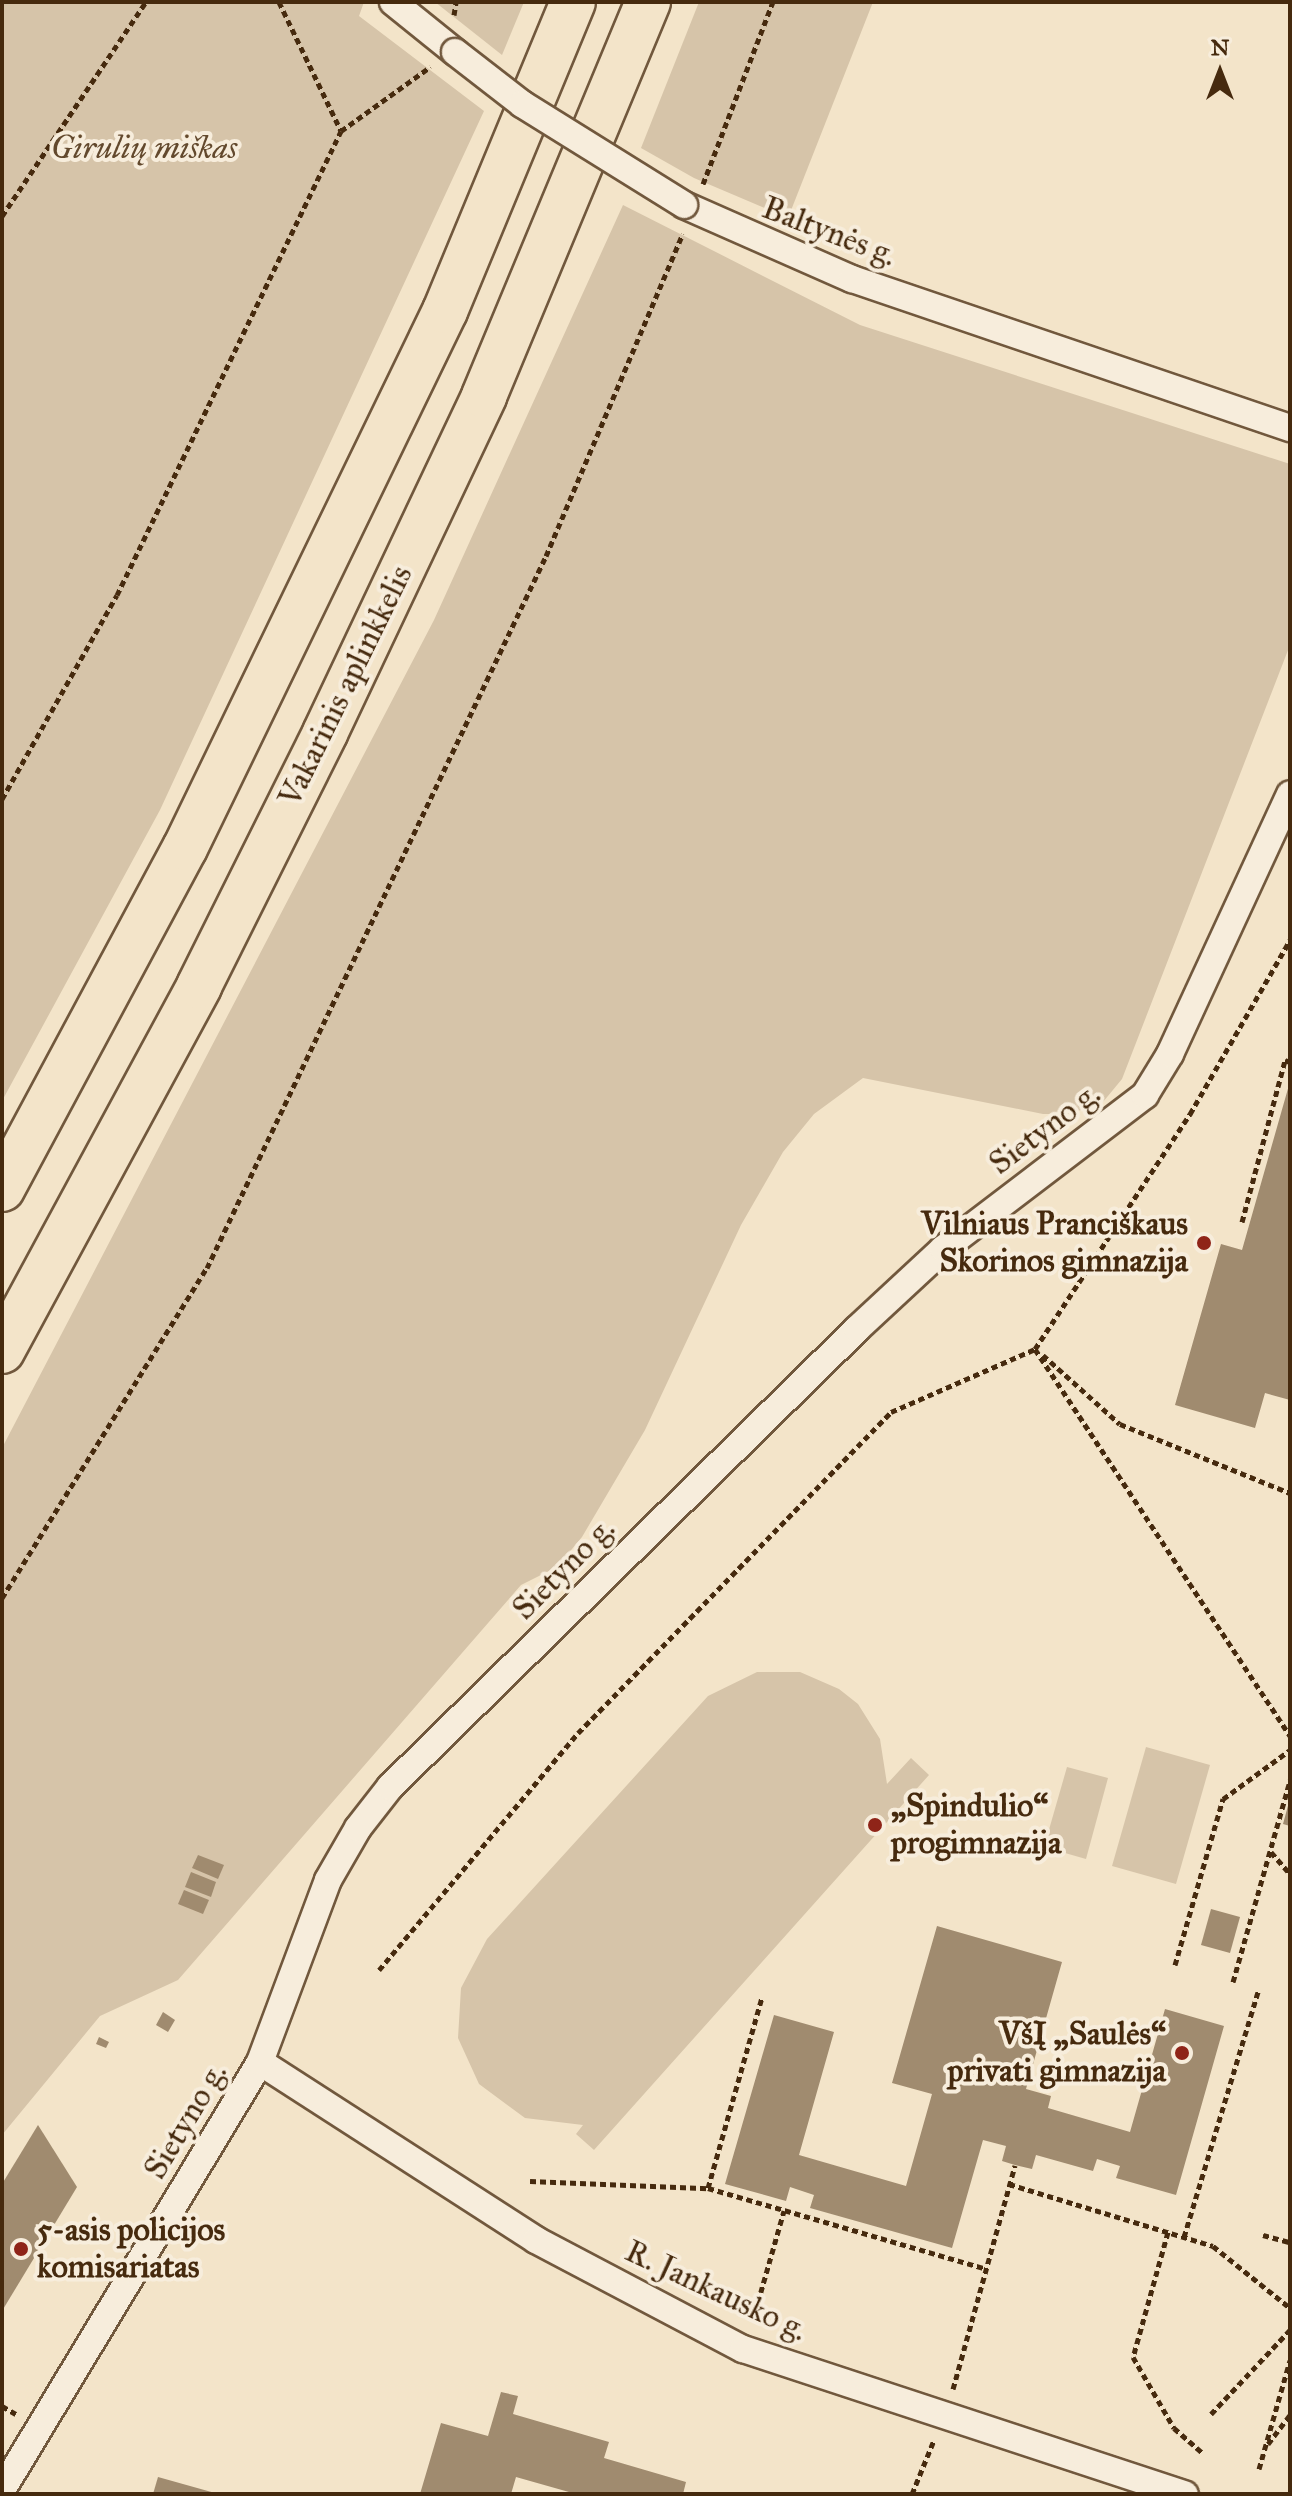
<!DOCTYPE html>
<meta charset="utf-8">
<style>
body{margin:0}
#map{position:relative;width:1292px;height:2496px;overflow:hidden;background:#f3e4c9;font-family:"IM FELL Great Primer",serif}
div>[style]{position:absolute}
.green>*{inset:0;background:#d6c4a9}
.building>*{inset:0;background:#a08b6f}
.path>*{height:5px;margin-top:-2.5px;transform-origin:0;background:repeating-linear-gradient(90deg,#462a0e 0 6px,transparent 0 10px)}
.roads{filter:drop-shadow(2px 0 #71583d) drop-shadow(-2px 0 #71583d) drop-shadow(0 2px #71583d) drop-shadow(0 -2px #71583d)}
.street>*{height:26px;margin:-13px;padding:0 13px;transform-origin:13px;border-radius:13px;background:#f7eddc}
.highway>*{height:44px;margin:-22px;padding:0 22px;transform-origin:22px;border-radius:22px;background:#f3e4c9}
.bridges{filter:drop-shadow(2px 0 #71583d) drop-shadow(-2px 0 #71583d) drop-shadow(0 2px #71583d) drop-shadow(0 -2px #71583d)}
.street-bridge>*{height:26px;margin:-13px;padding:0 13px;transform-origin:13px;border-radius:13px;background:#f7eddc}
.dots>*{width:22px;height:22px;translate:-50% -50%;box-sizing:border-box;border:4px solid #f7eddc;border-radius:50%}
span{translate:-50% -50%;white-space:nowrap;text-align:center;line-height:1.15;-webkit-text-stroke:8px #f7eddc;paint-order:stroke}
.park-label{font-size:32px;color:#63492d;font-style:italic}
.street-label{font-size:32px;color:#462a0e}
.poi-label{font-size:32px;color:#462a0e;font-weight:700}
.right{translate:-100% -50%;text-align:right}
.left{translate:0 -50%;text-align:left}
.frame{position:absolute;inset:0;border:4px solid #462a0e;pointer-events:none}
.north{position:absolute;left:1180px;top:32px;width:80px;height:80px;-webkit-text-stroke:6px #f7eddc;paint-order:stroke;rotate:0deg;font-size:22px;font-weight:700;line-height:32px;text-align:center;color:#462a0e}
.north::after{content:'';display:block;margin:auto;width:28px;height:36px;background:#462a0e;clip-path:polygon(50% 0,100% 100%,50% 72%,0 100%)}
</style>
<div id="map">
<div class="green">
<i style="clip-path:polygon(2px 2px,364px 2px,359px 16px,484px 111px,160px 810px,2px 1101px)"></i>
<i style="clip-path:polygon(435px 2px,524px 2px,502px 55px)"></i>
<i style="clip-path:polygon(699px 2px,873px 2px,788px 218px,694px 178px,641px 148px)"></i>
<i style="clip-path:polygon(623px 205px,860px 325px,1290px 464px,1290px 645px,1122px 1079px,1103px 1102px,1070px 1114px,1043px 1114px,863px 1078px,814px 1114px,783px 1152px,741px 1225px,645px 1430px,582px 1537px,557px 1567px,521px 1585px,178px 1980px,100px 2016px,2px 2135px,2px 1448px,434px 620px)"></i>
<i style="clip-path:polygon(757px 1672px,800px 1672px,839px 1689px,858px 1704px,880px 1739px,887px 1784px,911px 1758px,929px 1775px,594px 2150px,576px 2134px,583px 2125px,525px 2118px,479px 2084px,458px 2038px,461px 1988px,487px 1939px,708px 1696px)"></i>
<i style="clip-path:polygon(1146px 1747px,1210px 1765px,1176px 1884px,1112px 1866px)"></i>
<i style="clip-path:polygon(1067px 1767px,1108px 1778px,1086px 1859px,1044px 1847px)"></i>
</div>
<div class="building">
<i style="clip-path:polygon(1289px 1085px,1290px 1400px,1265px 1393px,1255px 1428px,1175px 1405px,1221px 1244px,1242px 1250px)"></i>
<i style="clip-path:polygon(1289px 1802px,1290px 1802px,1290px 1826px,1283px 1824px)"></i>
<i style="clip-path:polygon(198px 1855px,224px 1865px,218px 1879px,192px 1868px)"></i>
<i style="clip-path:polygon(191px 1872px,216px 1882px,211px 1897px,185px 1887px)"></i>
<i style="clip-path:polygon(184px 1890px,209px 1900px,203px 1914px,178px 1904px)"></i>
<i style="clip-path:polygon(1211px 1909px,1240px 1917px,1230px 1953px,1201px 1945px)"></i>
<i style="clip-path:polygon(937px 1926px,1062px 1962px,1026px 2089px,1051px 2096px,1048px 2108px,1130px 2132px,1165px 2009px,1224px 2026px,1176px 2195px,1116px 2178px,1120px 2166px,1097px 2159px,1093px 2171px,1036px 2155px,1032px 2169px,1015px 2165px,1002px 2161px,1006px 2146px,983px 2140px,952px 2248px,810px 2208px,814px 2195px,790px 2187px,786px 2201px,725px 2184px,774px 2015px,834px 2032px,799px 2155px,906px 2186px,932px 2094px,892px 2083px)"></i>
<i style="clip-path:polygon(163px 2012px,175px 2020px,168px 2032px,156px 2025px)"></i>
<i style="clip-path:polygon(99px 2037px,109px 2042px,106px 2048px,96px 2044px)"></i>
<i style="clip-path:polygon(38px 2125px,77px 2187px,2px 2311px,2px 2184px)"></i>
<i style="clip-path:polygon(501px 2392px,518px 2396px,513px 2414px,609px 2442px,604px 2458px,686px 2482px,683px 2494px,576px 2494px,516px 2477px,511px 2494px,420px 2494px,441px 2423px,488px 2436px)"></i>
<i style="clip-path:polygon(158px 2477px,215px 2493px,215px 2494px,153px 2494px)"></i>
</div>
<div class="path">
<i style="left:279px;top:2px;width:143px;rotate:64.3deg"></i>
<i style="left:454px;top:15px;width:13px;rotate:-81deg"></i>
<i style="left:703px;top:184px;width:195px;rotate:-69deg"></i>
<i style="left:2px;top:216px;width:258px;rotate:-56.1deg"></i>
<i style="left:2px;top:799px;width:234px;rotate:-60.6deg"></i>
<i style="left:117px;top:595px;width:515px;rotate:-64.23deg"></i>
<i style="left:341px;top:131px;width:110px;rotate:-35.7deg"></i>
<i style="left:1242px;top:1222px;width:168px;rotate:-75.1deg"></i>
<i style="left:1285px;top:1060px;width:5px;rotate:22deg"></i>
<i style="left:1035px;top:1349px;width:463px;rotate:56.6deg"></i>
<i style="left:1043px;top:1355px;width:103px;rotate:41.9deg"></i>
<i style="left:1120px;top:1424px;width:183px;rotate:22.1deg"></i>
<i style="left:2px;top:1598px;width:388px;rotate:-58.2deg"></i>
<i style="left:207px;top:1268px;width:789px;rotate:-64.54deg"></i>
<i style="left:546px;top:556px;width:350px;rotate:-67deg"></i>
<i style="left:1271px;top:1852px;width:29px;rotate:49deg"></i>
<i style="left:1175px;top:1965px;width:173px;rotate:-73.9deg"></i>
<i style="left:1223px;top:1799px;width:83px;rotate:-36.2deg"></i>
<i style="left:379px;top:1970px;width:309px;rotate:-50deg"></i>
<i style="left:578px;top:1733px;width:448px;rotate:-45.7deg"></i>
<i style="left:891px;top:1412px;width:157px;rotate:-23.6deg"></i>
<i style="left:1035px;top:1349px;width:282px;rotate:-56.6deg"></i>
<i style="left:1190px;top:1114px;width:201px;rotate:-60.1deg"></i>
<i style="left:1233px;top:1982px;width:210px;rotate:-74.2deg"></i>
<i style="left:530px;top:2181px;width:178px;rotate:2.3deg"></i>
<i style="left:708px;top:2188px;width:290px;rotate:16.2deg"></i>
<i style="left:1009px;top:2184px;width:213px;rotate:16.9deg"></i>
<i style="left:1213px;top:2246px;width:99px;rotate:38.8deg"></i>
<i style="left:708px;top:2188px;width:198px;rotate:-74.2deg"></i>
<i style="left:1168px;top:2232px;width:130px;rotate:105.6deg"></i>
<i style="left:1133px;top:2357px;width:82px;rotate:60deg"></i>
<i style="left:1174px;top:2428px;width:37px;rotate:41deg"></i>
<i style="left:1263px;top:2235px;width:28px;rotate:15deg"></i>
<i style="left:1184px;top:2237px;width:259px;rotate:-73.2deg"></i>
<i style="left:758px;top:2302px;width:95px;rotate:-74.1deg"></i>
<i style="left:953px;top:2389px;width:232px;rotate:-74.5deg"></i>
<i style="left:2px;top:2406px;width:16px;rotate:30deg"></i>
<i style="left:1211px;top:2414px;width:115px;rotate:-46.8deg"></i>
<i style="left:1268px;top:2444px;width:36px;rotate:-53deg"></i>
<i style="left:1259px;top:2469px;width:113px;rotate:-74.1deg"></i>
<i style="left:912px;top:2494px;width:58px;rotate:-67.8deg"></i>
</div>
<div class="roads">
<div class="street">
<i style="left:393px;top:2px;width:80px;rotate:38.9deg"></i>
<i style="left:684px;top:205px;width:184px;rotate:23.8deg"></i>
<i style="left:852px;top:279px;width:463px;rotate:18.8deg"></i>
<i style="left:260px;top:2062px;width:328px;rotate:32.8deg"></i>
<i style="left:536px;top:2240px;width:234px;rotate:27.8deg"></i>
<i style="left:743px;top:2349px;width:465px;rotate:18.2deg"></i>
<i style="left:2px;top:2490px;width:500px;rotate:-58.9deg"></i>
<i style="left:260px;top:2062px;width:194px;rotate:-69.5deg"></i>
<i style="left:328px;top:1880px;width:60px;rotate:-60deg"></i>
<i style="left:358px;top:1828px;width:52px;rotate:-52deg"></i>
<i style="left:390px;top:1787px;width:654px;rotate:-44.44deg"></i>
<i style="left:857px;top:1329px;width:117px;rotate:-42.9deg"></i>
<i style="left:943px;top:1249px;width:254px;rotate:-37.3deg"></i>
<i style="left:1145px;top:1095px;width:48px;rotate:-58.6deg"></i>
<i style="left:1170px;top:1054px;width:286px;rotate:-65.2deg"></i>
</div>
<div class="highway">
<i style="left:2px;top:1189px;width:387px;rotate:-61.8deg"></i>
<i style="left:185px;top:848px;width:597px;rotate:-64.17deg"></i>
<i style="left:445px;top:311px;width:334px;rotate:-67.5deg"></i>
<i style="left:2px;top:1351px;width:415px;rotate:-61.6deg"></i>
<i style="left:199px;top:986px;width:283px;rotate:-63.5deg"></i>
<i style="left:325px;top:733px;width:373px;rotate:-64.7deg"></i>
<i style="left:484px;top:396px;width:427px;rotate:-67.4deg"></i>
</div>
</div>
<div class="bridges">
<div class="street-bridge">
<i style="left:455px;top:52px;width:85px;rotate:37.8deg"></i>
<i style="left:522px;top:104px;width:191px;rotate:31.9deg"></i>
</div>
</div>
<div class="dots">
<i style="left:1204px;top:1243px;background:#8f2418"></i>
<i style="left:875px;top:1825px;background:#8f2418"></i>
<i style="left:1182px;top:2053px;background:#8f2418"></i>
<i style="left:21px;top:2249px;background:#8f2418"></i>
</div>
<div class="park-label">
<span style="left:144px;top:148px">Girulių miškas</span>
</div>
<div class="street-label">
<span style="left:829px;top:232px;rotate:21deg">Baltynės g.</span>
<span style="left:346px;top:686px;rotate:-64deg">Vakarinis aplinkkelis</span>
<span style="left:1045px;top:1129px;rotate:-37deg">Sietyno g.</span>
<span style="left:564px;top:1569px;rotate:-45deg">Sietyno g.</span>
<span style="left:186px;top:2121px;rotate:-59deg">Sietyno g.</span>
<span style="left:716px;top:2291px;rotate:25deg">R. Jankausko g.</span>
</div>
<div class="poi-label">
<span class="right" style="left:1188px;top:1243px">Vilniaus Pranciškaus<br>Skorinos gimnazija</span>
<span class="left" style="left:891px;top:1825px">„Spindulio“<br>progimnazija</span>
<span class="right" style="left:1166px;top:2053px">VšĮ „Saulės“<br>privati gimnazija</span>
<span class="left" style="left:37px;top:2249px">5-asis policijos<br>komisariatas</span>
</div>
<div class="frame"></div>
<div class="north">N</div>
</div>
